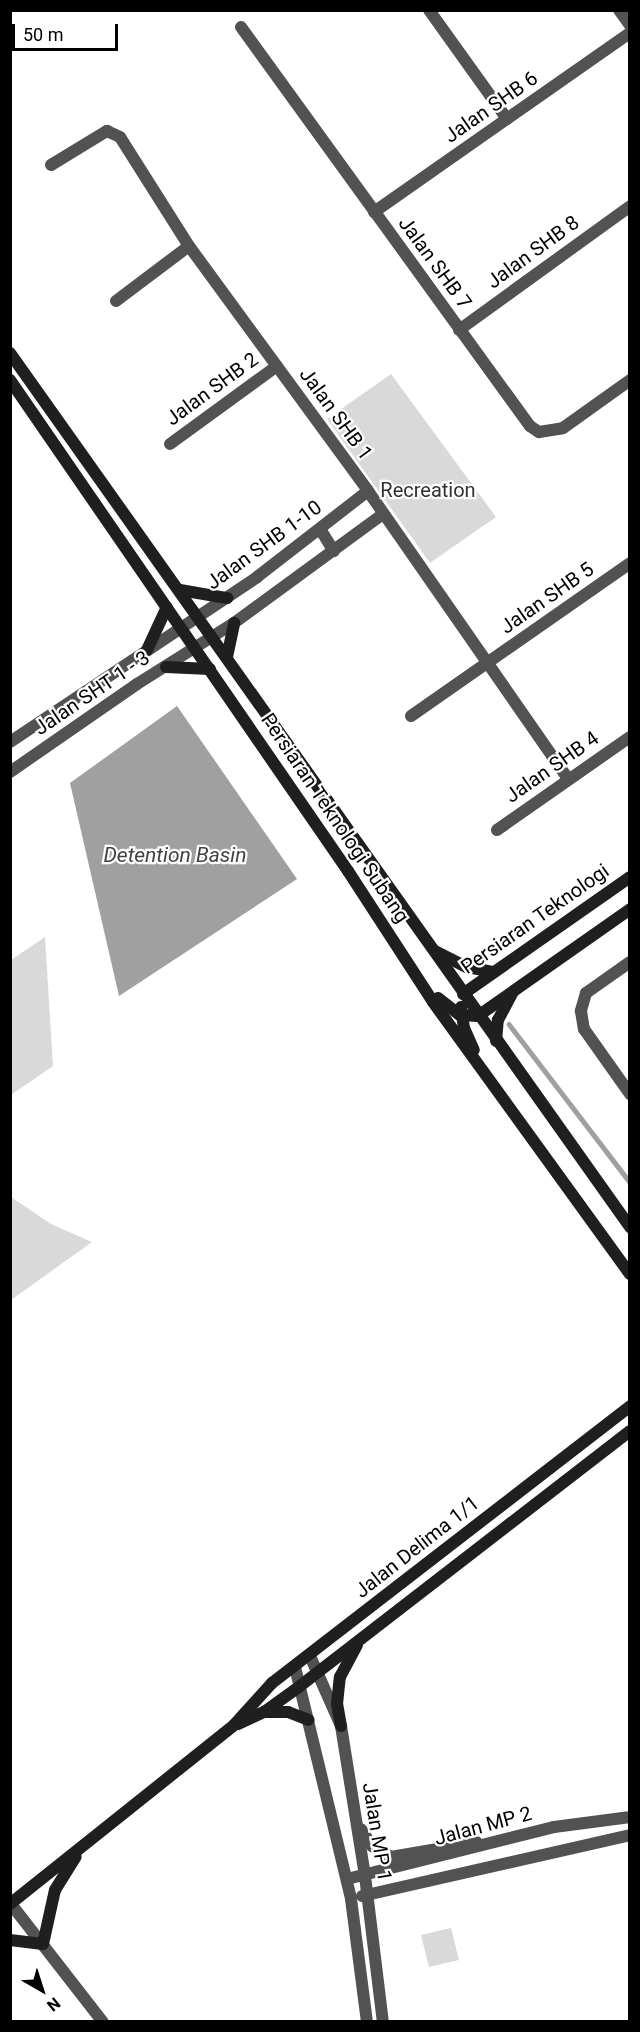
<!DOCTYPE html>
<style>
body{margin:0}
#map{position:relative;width:640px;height:2032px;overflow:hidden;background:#fff;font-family:Roboto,sans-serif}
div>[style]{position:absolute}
.green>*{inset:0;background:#d9d9d9}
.water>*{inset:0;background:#a0a0a0}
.stream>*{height:4.5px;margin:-2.25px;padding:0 2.25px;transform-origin:2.25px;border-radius:2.25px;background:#a0a0a0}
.street>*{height:12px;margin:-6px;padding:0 6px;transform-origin:6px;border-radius:6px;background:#525252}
.secondary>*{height:12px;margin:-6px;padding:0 6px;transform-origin:6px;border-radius:6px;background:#1f1f1f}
span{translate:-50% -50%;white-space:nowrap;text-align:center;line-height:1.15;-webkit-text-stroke:4.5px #fff;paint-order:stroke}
.street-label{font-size:20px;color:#000}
.park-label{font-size:20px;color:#303030}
.water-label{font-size:21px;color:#414141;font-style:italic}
.frame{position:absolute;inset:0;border:12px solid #000;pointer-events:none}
.north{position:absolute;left:12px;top:1960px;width:60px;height:60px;-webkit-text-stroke:4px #fff;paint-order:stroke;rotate:141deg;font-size:16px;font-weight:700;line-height:24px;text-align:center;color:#000}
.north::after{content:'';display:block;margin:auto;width:21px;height:27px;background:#000;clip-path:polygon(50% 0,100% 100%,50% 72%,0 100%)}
.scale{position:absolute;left:12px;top:24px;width:106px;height:27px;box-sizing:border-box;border:3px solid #000;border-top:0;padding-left:8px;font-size:18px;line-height:21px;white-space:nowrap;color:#000;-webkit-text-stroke:4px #fff;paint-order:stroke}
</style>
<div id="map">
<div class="green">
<i style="clip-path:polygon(391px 374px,496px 517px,430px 563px,327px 419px)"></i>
<i style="clip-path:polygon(45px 937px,53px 1066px,11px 1095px,11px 960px)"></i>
<i style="clip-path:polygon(11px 1197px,51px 1224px,92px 1242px,11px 1300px)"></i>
<i style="clip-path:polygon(451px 1928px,459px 1960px,429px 1967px,421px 1935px)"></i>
</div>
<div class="water">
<i style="clip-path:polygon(177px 706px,297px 879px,119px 996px,70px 783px)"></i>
</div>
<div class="stream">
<i style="left:509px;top:1024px;width:199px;rotate:52.6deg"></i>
</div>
<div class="street">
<i style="left:429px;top:10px;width:134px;rotate:54.4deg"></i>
<i style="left:619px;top:10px;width:19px;rotate:54deg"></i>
<i style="left:241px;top:27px;width:493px;rotate:54.1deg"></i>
<i style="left:530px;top:426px;width:11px;rotate:34deg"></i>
<i style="left:539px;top:432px;width:24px;rotate:-9deg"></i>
<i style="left:563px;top:428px;width:82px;rotate:-35.6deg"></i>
<i style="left:51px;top:165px;width:66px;rotate:-31.3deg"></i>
<i style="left:107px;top:131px;width:14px;rotate:25deg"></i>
<i style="left:120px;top:137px;width:129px;rotate:57.7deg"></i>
<i style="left:189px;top:246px;width:303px;rotate:53.8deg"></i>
<i style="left:368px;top:491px;width:351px;rotate:55.2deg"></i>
<i style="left:374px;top:212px;width:312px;rotate:-35deg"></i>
<i style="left:116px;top:301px;width:91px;rotate:-37deg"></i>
<i style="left:459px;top:330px;width:211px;rotate:-35.9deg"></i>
<i style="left:170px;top:444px;width:132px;rotate:-36.1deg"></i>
<i style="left:320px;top:529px;width:26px;rotate:58deg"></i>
<i style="left:411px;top:716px;width:267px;rotate:-34.9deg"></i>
<i style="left:10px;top:742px;width:297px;rotate:-33.7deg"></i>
<i style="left:257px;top:577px;width:140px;rotate:-37.8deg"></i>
<i style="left:10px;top:772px;width:155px;rotate:-34.7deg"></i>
<i style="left:137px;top:684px;width:115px;rotate:-32.2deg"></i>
<i style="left:234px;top:623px;width:185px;rotate:-36.2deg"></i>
<i style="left:497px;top:830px;width:162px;rotate:-35deg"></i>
<i style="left:630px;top:962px;width:54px;rotate:144.8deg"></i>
<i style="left:586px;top:993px;width:19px;rotate:106deg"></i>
<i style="left:581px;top:1011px;width:18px;rotate:81deg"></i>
<i style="left:584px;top:1029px;width:80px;rotate:54.7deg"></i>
<i style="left:310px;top:1656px;width:77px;rotate:66.1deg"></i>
<i style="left:341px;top:1726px;width:152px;rotate:80.9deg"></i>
<i style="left:365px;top:1876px;width:147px;rotate:83deg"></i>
<i style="left:295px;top:1667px;width:239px;rotate:76.4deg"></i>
<i style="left:351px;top:1899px;width:124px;rotate:82.6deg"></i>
<i style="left:361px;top:1829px;width:20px;rotate:57deg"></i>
<i style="left:372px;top:1846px;width:22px;rotate:30deg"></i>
<i style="left:391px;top:1857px;width:87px;rotate:-9.9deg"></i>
<i style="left:347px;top:1879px;width:213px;rotate:-14.1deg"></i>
<i style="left:554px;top:1827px;width:77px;rotate:-7.5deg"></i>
<i style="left:362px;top:1896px;width:275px;rotate:-12.8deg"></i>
<i style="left:11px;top:1904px;width:150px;rotate:52.1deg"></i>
</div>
<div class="secondary">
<i style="left:10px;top:353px;width:1072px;rotate:54.65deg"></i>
<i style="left:10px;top:380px;width:596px;rotate:55.46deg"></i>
<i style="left:348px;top:871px;width:156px;rotate:57deg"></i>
<i style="left:433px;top:1002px;width:336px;rotate:54.1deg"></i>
<i style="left:180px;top:590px;width:48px;rotate:9.7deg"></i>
<i style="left:147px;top:650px;width:47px;rotate:-65.1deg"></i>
<i style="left:227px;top:657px;width:35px;rotate:-78deg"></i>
<i style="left:166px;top:667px;width:44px;rotate:2.6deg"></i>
<i style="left:435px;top:951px;width:36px;rotate:27deg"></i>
<i style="left:467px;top:967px;width:26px;rotate:11deg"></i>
<i style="left:463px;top:994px;width:204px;rotate:-35deg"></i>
<i style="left:438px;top:998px;width:28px;rotate:38deg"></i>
<i style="left:460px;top:1015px;width:18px;rotate:3deg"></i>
<i style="left:461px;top:1007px;width:21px;rotate:82deg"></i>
<i style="left:464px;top:1028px;width:24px;rotate:66deg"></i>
<i style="left:478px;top:1016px;width:186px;rotate:-35.1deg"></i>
<i style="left:496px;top:1041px;width:21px;rotate:-85deg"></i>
<i style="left:498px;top:1020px;width:30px;rotate:-62deg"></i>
<i style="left:264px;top:1712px;width:24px"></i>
<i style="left:288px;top:1712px;width:22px;rotate:21deg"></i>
<i style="left:238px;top:1724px;width:29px;rotate:-25deg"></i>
<i style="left:264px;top:1712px;width:44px;rotate:-35.8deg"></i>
<i style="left:300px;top:1686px;width:417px;rotate:-37.7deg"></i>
<i style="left:341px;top:1726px;width:22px;rotate:-100deg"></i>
<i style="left:337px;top:1704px;width:27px;rotate:-84deg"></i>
<i style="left:340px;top:1677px;width:36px;rotate:-62deg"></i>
<i style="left:10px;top:1904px;width:287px;rotate:-38.6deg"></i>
<i style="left:234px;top:1725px;width:57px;rotate:-47.9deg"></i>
<i style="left:272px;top:1683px;width:453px;rotate:-37.7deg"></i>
<i style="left:10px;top:1940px;width:33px;rotate:7deg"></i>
<i style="left:43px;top:1944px;width:55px;rotate:-77.5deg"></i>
<i style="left:55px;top:1890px;width:39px;rotate:-58deg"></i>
</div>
<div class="street-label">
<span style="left:491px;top:107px;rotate:-35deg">Jalan SHB 6</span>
<span style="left:533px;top:252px;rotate:-36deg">Jalan SHB 8</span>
<span style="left:435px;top:263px;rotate:54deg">Jalan SHB 7</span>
<span style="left:212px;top:389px;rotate:-36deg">Jalan SHB 2</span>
<span style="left:336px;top:414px;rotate:54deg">Jalan SHB 1</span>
<span style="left:264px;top:545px;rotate:-36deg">Jalan SHB 1-10</span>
<span style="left:547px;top:598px;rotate:-35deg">Jalan SHB 5</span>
<span style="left:92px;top:693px;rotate:-34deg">Jalan SHT 1 - 3</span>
<span style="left:552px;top:767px;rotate:-35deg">Jalan SHB 4</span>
<span style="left:335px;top:818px;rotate:56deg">Persiaran Teknologi Subang</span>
<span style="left:535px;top:919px;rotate:-35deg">Persiaran Teknologi</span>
<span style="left:417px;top:1547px;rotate:-38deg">Jalan Delima 1/1</span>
<span style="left:483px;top:1826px;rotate:-15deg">Jalan MP 2</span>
<span style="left:377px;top:1832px;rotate:81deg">Jalan MP 1</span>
</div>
<div class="park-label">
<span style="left:428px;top:490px">Recreation</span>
</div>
<div class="water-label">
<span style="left:175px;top:855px">Detention Basin</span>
</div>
<div class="frame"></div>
<div class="north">N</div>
<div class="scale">50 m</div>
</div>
